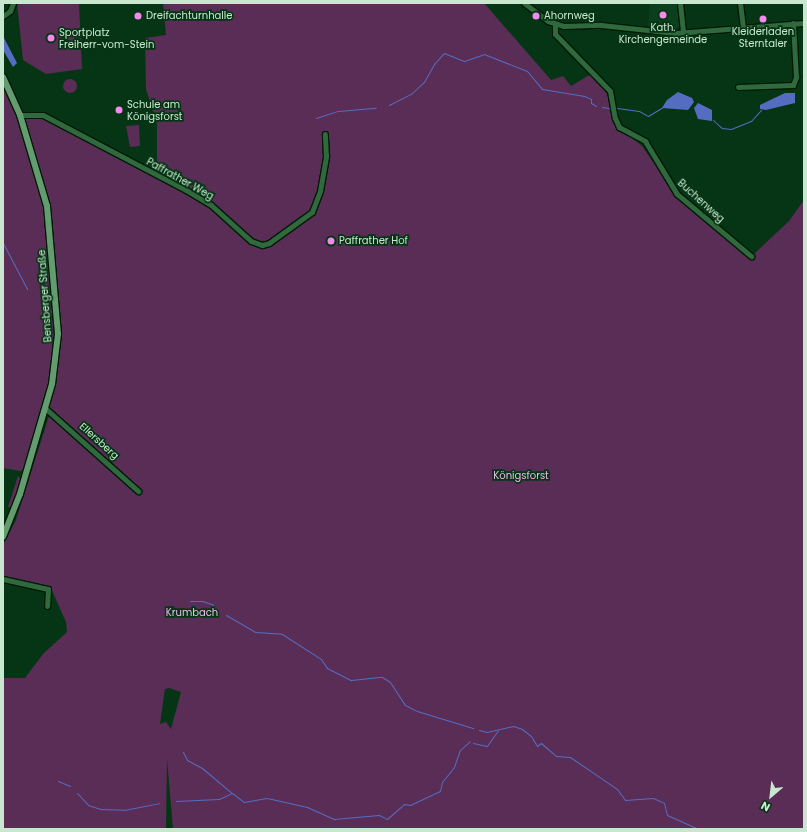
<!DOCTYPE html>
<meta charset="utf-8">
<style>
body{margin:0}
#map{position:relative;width:807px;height:832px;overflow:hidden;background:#053515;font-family:Poppins,sans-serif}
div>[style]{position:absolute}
.built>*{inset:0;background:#0a401d}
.green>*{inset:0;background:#5a2d57}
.round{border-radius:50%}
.water>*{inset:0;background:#556dc1}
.stream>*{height:1px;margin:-0.5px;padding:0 0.5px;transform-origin:0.5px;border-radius:0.5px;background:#556dc1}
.roads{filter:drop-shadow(1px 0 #001a05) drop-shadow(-1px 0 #001a05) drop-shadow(0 1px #001a05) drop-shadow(0 -1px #001a05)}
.minor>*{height:5px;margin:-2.5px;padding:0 2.5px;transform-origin:2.5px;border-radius:2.5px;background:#2f693d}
.major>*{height:6px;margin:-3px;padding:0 3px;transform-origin:3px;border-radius:3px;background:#639d6f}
.dots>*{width:11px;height:11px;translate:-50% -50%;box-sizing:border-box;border:2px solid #053515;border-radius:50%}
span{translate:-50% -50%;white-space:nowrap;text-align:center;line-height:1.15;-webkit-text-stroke:3.5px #053515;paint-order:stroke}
.poi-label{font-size:10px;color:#c9e7ce}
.left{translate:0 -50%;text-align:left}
.street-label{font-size:10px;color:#c9e7ce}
.park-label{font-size:10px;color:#f6baf0}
.frame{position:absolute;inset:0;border:4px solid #c9e7ce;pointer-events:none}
.north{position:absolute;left:751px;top:776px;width:40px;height:40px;-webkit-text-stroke:3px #053515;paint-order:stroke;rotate:208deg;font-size:11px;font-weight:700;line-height:16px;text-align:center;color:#c9e7ce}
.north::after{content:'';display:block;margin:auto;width:14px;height:18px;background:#c9e7ce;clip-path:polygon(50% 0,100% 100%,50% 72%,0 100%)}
</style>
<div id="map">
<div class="built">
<i style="clip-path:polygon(650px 3px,677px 4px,679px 26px,677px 29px,648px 26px)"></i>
</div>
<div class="green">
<i style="clip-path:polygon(17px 3px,79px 3px,82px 69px,46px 74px,23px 60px)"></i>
<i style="clip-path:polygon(evenodd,163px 3px,484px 3px,551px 80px,563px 76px,571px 86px,591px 74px,607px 90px,613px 123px,642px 146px,671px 188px,753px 255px,789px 221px,804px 200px,804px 829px,173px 829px,167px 759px,166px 829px,3px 829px,3px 678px,25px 678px,43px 654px,67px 632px,66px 622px,50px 586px,3px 580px,3px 545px,16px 520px,50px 413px,43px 407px,25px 469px,20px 471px,3px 468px,3px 84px,20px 120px,39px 116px,157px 178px,157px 124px,146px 89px,145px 38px,166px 35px,163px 3px,169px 688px,181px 692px,171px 729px,166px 722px,160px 724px,165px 689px,169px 688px)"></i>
<i class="round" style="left:63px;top:79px;width:14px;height:14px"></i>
<i style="clip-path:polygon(139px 125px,140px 146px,130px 147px,126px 126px)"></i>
<i style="clip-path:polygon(18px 476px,21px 480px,18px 493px,12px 507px,8px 507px)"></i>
</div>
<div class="water">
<i style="clip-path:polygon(3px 31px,4px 38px,17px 63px,13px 67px,3px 50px)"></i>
<i style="clip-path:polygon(678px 92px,692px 98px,694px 102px,688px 110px,662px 108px,667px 100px)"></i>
<i style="clip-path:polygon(785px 93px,795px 93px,795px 103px,766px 110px,760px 109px,760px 105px)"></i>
<i style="clip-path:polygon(698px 103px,712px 110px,712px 121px,698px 119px,694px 108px)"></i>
</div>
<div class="stream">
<i style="left:389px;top:105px;width:25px;rotate:-27deg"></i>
<i style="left:411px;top:94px;width:18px;rotate:-43deg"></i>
<i style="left:424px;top:82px;width:21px;rotate:-61deg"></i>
<i style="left:434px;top:64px;width:15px;rotate:-48deg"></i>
<i style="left:444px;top:53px;width:22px;rotate:22deg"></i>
<i style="left:464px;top:61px;width:21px;rotate:-19deg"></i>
<i style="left:484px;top:54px;width:46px;rotate:21.6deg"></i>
<i style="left:527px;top:71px;width:23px;rotate:50deg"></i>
<i style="left:542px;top:89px;width:43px;rotate:9.5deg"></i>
<i style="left:584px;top:96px;width:8px;rotate:23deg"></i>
<i style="left:591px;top:99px;width:4px;rotate:90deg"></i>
<i style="left:591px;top:103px;width:6px;rotate:31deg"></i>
<i style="left:602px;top:107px;width:7px;rotate:8deg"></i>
<i style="left:617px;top:108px;width:22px;rotate:8deg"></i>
<i style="left:639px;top:111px;width:10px;rotate:29deg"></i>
<i style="left:648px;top:116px;width:17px;rotate:-31deg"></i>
<i style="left:316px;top:118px;width:23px;rotate:-18deg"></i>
<i style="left:338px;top:111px;width:38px;rotate:-5deg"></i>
<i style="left:713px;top:120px;width:12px;rotate:42deg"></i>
<i style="left:722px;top:128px;width:9px;rotate:6deg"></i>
<i style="left:731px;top:129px;width:22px;rotate:-22deg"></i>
<i style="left:751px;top:121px;width:15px;rotate:-48deg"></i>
<i style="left:3px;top:243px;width:52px;rotate:62.4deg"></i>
<i style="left:190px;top:601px;width:12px"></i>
<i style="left:202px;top:601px;width:10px;rotate:17deg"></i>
<i style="left:212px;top:604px;width:7px;rotate:56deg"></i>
<i style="left:226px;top:615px;width:34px;rotate:30deg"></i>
<i style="left:256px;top:632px;width:26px;rotate:4deg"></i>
<i style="left:282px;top:634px;width:46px;rotate:32.7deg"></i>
<i style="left:321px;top:659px;width:11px;rotate:56deg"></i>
<i style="left:327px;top:668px;width:27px;rotate:27deg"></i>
<i style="left:351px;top:680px;width:31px;rotate:-6deg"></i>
<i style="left:382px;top:677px;width:9px;rotate:32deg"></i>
<i style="left:390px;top:682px;width:27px;rotate:57deg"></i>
<i style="left:405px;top:705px;width:13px;rotate:27deg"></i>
<i style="left:417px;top:711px;width:59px;rotate:16.9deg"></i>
<i style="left:479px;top:730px;width:8px;rotate:14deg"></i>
<i style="left:487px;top:732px;width:27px;rotate:-13deg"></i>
<i style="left:513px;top:726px;width:9px;rotate:18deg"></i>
<i style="left:522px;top:729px;width:11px;rotate:38deg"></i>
<i style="left:531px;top:736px;width:12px;rotate:59deg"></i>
<i style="left:537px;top:746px;width:5px;rotate:-37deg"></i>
<i style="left:541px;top:743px;width:20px;rotate:41deg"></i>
<i style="left:556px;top:756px;width:14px;rotate:4deg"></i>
<i style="left:570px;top:757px;width:57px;rotate:34.2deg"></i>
<i style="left:617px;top:789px;width:14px;rotate:54deg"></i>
<i style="left:625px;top:800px;width:28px;rotate:-4deg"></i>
<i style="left:653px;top:798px;width:12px;rotate:24deg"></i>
<i style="left:664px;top:803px;width:12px;rotate:76deg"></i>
<i style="left:667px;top:815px;width:35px;rotate:24deg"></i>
<i style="left:473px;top:743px;width:14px;rotate:12deg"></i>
<i style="left:487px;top:746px;width:19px;rotate:-55deg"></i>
<i style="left:183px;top:752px;width:9px;rotate:63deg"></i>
<i style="left:187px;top:760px;width:17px;rotate:28deg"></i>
<i style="left:202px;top:768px;width:39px;rotate:40deg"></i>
<i style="left:58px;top:781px;width:13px;rotate:23deg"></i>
<i style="left:77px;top:793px;width:16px;rotate:47deg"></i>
<i style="left:88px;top:805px;width:13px;rotate:18deg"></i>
<i style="left:100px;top:809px;width:24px;rotate:2deg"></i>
<i style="left:124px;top:810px;width:36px;rotate:-11deg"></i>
<i style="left:176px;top:801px;width:43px;rotate:-2.7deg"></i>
<i style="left:219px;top:799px;width:14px;rotate:-25deg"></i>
<i style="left:232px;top:793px;width:15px;rotate:37deg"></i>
<i style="left:244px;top:802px;width:23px;rotate:-10deg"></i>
<i style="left:267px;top:798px;width:41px;rotate:12.7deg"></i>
<i style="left:307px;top:807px;width:30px;rotate:24deg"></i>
<i style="left:334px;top:819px;width:45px;rotate:-5.1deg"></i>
<i style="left:379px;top:815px;width:9px;rotate:27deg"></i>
<i style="left:387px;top:819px;width:23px;rotate:-41deg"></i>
<i style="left:404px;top:804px;width:6px;rotate:9deg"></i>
<i style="left:410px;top:805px;width:33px;rotate:-25deg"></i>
<i style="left:440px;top:791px;width:9px;rotate:-77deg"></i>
<i style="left:442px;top:782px;width:19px;rotate:-51deg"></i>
<i style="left:454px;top:767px;width:18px;rotate:-71deg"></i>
<i style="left:460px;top:750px;width:13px;rotate:-42deg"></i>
</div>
<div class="roads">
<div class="minor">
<i style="left:524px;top:3px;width:30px;rotate:37deg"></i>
<i style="left:548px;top:21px;width:16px;rotate:18deg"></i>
<i style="left:563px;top:26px;width:38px;rotate:-2deg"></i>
<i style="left:601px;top:25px;width:75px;rotate:6.1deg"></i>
<i style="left:676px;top:33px;width:128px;rotate:-4.5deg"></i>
<i style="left:680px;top:3px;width:29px;rotate:84deg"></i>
<i style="left:740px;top:3px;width:24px;rotate:83deg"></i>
<i style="left:3px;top:16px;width:9px;rotate:-36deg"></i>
<i style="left:10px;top:11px;width:9px;rotate:-69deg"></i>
<i style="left:555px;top:24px;width:10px;rotate:90deg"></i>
<i style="left:555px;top:34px;width:79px;rotate:46deg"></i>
<i style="left:610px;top:91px;width:27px;rotate:80deg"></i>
<i style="left:615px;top:118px;width:10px;rotate:66deg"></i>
<i style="left:619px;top:127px;width:30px;rotate:28deg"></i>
<i style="left:645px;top:141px;width:62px;rotate:58.9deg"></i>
<i style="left:677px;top:194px;width:97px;rotate:40deg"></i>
<i style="left:738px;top:87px;width:55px;rotate:-2.1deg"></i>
<i style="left:793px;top:85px;width:9px;rotate:-69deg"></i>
<i style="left:796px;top:77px;width:54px;rotate:-93.2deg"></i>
<i style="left:20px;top:115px;width:23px"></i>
<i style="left:43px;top:115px;width:161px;rotate:27.7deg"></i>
<i style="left:186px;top:190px;width:29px;rotate:31deg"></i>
<i style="left:211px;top:205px;width:54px;rotate:42deg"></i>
<i style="left:251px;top:241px;width:12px;rotate:20deg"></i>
<i style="left:262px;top:245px;width:7px;rotate:-16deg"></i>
<i style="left:269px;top:243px;width:53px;rotate:-35.8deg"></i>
<i style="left:312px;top:212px;width:22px;rotate:-69deg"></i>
<i style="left:320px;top:191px;width:36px;rotate:-80deg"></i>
<i style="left:326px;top:156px;width:22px;rotate:-93deg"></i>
<i style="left:45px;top:408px;width:125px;rotate:41.7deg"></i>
<i style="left:3px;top:579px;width:46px;rotate:12.5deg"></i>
<i style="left:48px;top:589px;width:17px;rotate:93deg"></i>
</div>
<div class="major">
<i style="left:3px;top:77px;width:42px;rotate:65.9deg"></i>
<i style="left:20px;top:115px;width:95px;rotate:73.5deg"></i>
<i style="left:47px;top:206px;width:128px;rotate:85.1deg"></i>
<i style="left:58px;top:334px;width:50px;rotate:96.8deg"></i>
<i style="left:52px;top:384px;width:115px;rotate:106.2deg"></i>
<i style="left:20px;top:494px;width:46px;rotate:111.6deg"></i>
</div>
</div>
<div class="dots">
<i style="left:663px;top:15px;background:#f589ee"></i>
<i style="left:138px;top:16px;background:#f589ee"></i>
<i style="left:536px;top:16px;background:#f589ee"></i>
<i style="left:763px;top:19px;background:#f589ee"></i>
<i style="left:51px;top:38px;background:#f589ee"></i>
<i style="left:119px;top:110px;background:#f589ee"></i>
<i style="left:331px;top:241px;background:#f589ee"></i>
</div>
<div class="poi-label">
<span class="left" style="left:146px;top:16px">Dreifachturnhalle</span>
<span class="left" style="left:544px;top:16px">Ahornweg</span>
<span style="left:663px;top:33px">Kath.<br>Kirchengemeinde</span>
<span style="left:763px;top:37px">Kleiderladen<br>Sterntaler</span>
<span class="left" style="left:59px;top:38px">Sportplatz<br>Freiherr-vom-Stein</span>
<span class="left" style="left:127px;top:110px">Schule am<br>Königsforst</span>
<span class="left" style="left:339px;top:241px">Paffrather Hof</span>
</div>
<div class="street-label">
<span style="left:180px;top:179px;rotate:29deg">Paffrather Weg</span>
<span style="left:701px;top:201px;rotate:42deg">Buchenweg</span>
<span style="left:45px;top:296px;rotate:-94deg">Bensberger Straße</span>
<span style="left:99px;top:441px;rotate:42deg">Ellersberg</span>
</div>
<div class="park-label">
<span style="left:521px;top:476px">Königsforst</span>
<span style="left:192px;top:613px">Krumbach</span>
</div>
<div class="frame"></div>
<div class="north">N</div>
</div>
